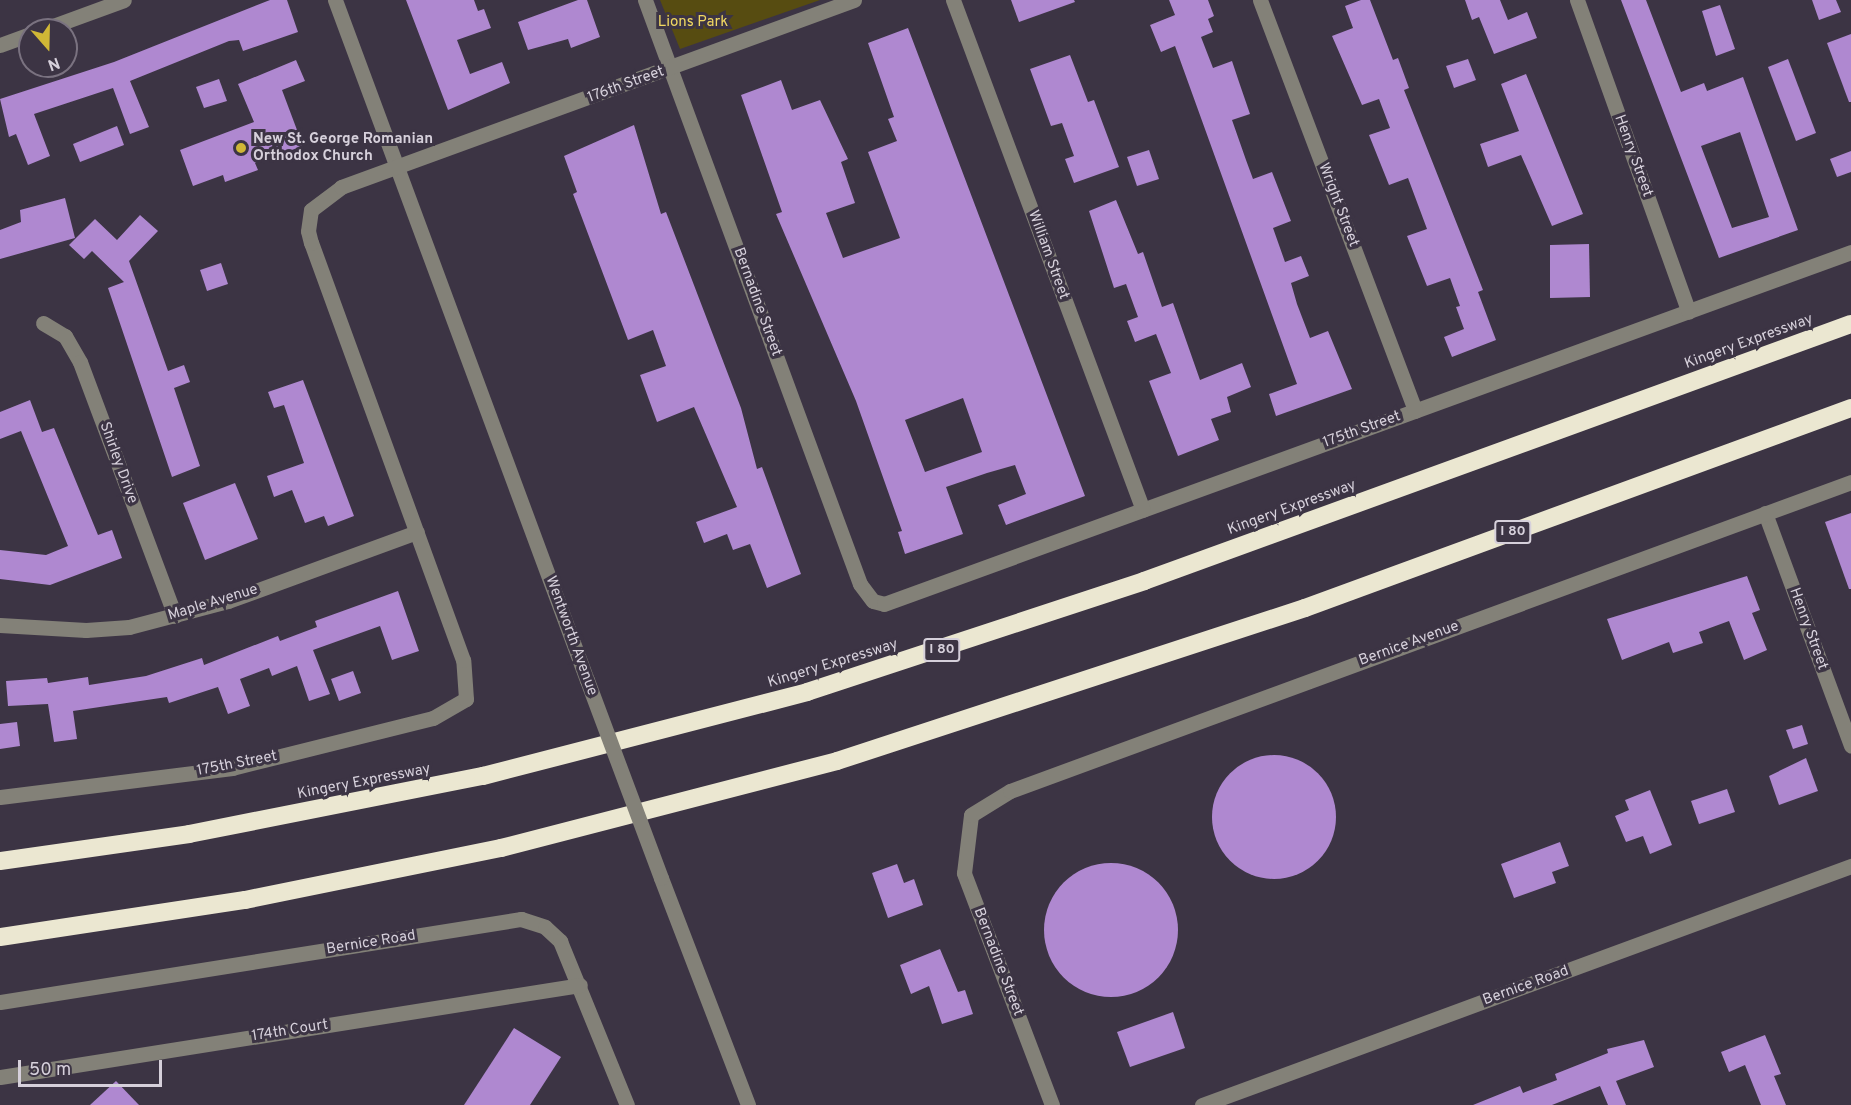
<!DOCTYPE html>
<style>
body{margin:0}
#map{position:relative;width:1851px;height:1105px;overflow:hidden;background:#3c3444;font-family:Overpass,sans-serif}
div>[style]{position:absolute}
.green>*{inset:0;background:#574c11}
.building>*{inset:0;background:#af88d0}
.round{border-radius:50%}
.minor>*{height:15px;margin:-7.5px;padding:0 7.5px;transform-origin:7.5px;border-radius:7.5px;background:#838178}
.highway>*{height:18px;margin:-9px;padding:0 9px;transform-origin:9px;border-radius:9px;background:#ebe7d1}
.minor-bridge>*{height:15px;margin:-7.5px;padding:0 7.5px;transform-origin:7.5px;border-radius:7.5px;background:#838178}
.dots>*{width:16px;height:16px;translate:-50% -50%;box-sizing:border-box;border:3px solid #3c3444;border-radius:50%}
span{translate:-50% -50%;white-space:nowrap;text-align:center;line-height:1.15;-webkit-text-stroke:6px #3c3444;paint-order:stroke}
.shield-label span{padding:2px 4px;background:#3c3444;border:2px solid;border-radius:4px;-webkit-text-stroke-width:0}
.shield-label{font-size:14px;color:#d6d0db;font-weight:700}
.park-label{font-size:15px;color:#f1d861}
.street-label{font-size:15px;color:#d6d0db}
.poi-label{font-size:15px;color:#d6d0db;font-weight:700}
.left{translate:0 -50%;text-align:left}
.north{position:absolute;left:18px;top:18px;width:60px;height:60px;box-sizing:border-box;background:#3c3444;border:2px solid #7a7280;border-radius:50%;rotate:160deg;font-size:16px;font-weight:700;line-height:24px;text-align:center;color:#d6d0db}
.north::after{content:'';display:block;margin:auto;width:21px;height:27px;background:#d0b736;clip-path:polygon(50% 0,100% 100%,50% 72%,0 100%)}
.scale{position:absolute;left:18px;top:1060px;width:144px;height:27px;box-sizing:border-box;border:3px solid #d6d0db;border-top:0;padding-left:8px;font-size:18px;line-height:21px;white-space:nowrap;color:#d6d0db;-webkit-text-stroke:4px #3c3444;paint-order:stroke}
</style>
<div id="map">
<div class="green">
<i style="clip-path:polygon(660px 0,820px 0,680px 49px)"></i>
</div>
<div class="building">
<i style="clip-path:polygon(270px 0,287px 0,298px 32px,243px 51px,239px 40px,229px 41px,130px 81px,149px 127px,130px 134px,113px 88px,34px 114px,50px 156px,28px 165px,16px 134px,9px 137px,0 99px,114px 62px)"></i>
<i style="clip-path:polygon(406px 0,474px 0,478px 11px,484px 9px,491px 28px,457px 40px,470px 74px,502px 62px,510px 83px,448px 110px)"></i>
<i style="clip-path:polygon(578px 0,587px 0,600px 37px,571px 48px,568px 39px,528px 50px,518px 22px)"></i>
<i style="clip-path:polygon(1011px 0,1074px 0,1075px 2px,1019px 22px)"></i>
<i style="clip-path:polygon(1169px 0,1208px 0,1214px 16px,1208px 19px,1213px 32px,1201px 37px,1213px 68px,1232px 61px,1239px 82px,1250px 114px,1232px 120px,1246px 160px,1253px 179px,1272px 172px,1291px 221px,1273px 228px,1285px 262px,1301px 256px,1309px 276px,1291px 283px,1297px 304px,1310px 338px,1328px 331px,1352px 389px,1276px 416px,1269px 394px,1297px 384px,1175px 46px,1161px 52px,1150px 25px,1175px 15px)"></i>
<i style="clip-path:polygon(1361px 0,1370px 0,1393px 60px,1398px 58px,1409px 88px,1404px 90px,1483px 290px,1478px 292px,1496px 340px,1452px 357px,1444px 337px,1464px 329px,1456px 307px,1460px 306px,1450px 278px,1427px 286px,1407px 236px,1427px 229px,1408px 178px,1389px 185px,1369px 135px,1390px 128px,1379px 99px,1362px 105px,1332px 36px,1353px 28px,1345px 6px)"></i>
<i style="clip-path:polygon(1465px 0,1500px 0,1508px 20px,1527px 12px,1537px 38px,1494px 54px,1479px 17px,1472px 20px)"></i>
<i style="clip-path:polygon(evenodd,1621px 0,1646px 0,1681px 92px,1704px 83px,1707px 91px,1743px 77px,1798px 230px,1719px 258px,1621px 0,1740px 132px,1769px 217px,1732px 228px,1701px 146px,1740px 132px)"></i>
<i style="clip-path:polygon(1812px 0,1836px 0,1841px 12px,1819px 20px)"></i>
<i style="clip-path:polygon(1720px 5px,1735px 49px,1716px 56px,1702px 11px)"></i>
<i style="clip-path:polygon(evenodd,908px 28px,1085px 496px,1006px 525px,998px 505px,1026px 494px,1015px 465px,987px 473px,946px 487px,963px 534px,905px 554px,898px 532px,902px 531px,856px 401px,776px 214px,782px 212px,741px 95px,781px 80px,792px 110px,820px 100px,848px 159px,841px 162px,855px 203px,826px 213px,843px 258px,900px 238px,868px 152px,897px 141px,888px 119px,894px 117px,868px 43px,908px 28px,963px 398px,982px 452px,925px 472px,905px 420px,963px 398px)"></i>
<i style="clip-path:polygon(1851px 34px,1851px 102px,1849px 102px,1827px 43px)"></i>
<i style="clip-path:polygon(1070px 55px,1088px 102px,1094px 100px,1119px 167px,1074px 183px,1065px 159px,1074px 156px,1062px 123px,1051px 126px,1030px 69px)"></i>
<i style="clip-path:polygon(1468px 59px,1476px 80px,1454px 88px,1446px 66px)"></i>
<i style="clip-path:polygon(1788px 59px,1816px 133px,1796px 141px,1768px 67px)"></i>
<i style="clip-path:polygon(296px 60px,305px 81px,282px 90px,303px 146px,255px 163px,258px 170px,225px 182px,223px 175px,193px 186px,180px 150px,254px 122px,238px 84px)"></i>
<i style="clip-path:polygon(1526px 74px,1583px 214px,1552px 226px,1521px 155px,1488px 167px,1480px 144px,1519px 131px,1501px 84px)"></i>
<i style="clip-path:polygon(219px 79px,227px 101px,204px 108px,196px 87px)"></i>
<i style="clip-path:polygon(634px 125px,661px 214px,666px 212px,741px 408px,757px 469px,762px 467px,801px 574px,767px 588px,750px 544px,733px 550px,727px 534px,704px 543px,696px 522px,737px 507px,694px 407px,657px 422px,640px 375px,666px 366px,653px 330px,628px 340px,573px 194px,577px 192px,564px 156px)"></i>
<i style="clip-path:polygon(117px 126px,124px 145px,80px 162px,73px 144px)"></i>
<i style="clip-path:polygon(1149px 150px,1159px 179px,1137px 186px,1127px 157px)"></i>
<i style="clip-path:polygon(1851px 151px,1851px 172px,1837px 177px,1830px 159px)"></i>
<i style="clip-path:polygon(65px 198px,75px 238px,0 259px,0 230px,21px 222px,20px 210px)"></i>
<i style="clip-path:polygon(1116px 200px,1138px 254px,1143px 252px,1162px 307px,1173px 303px,1200px 380px,1242px 363px,1251px 387px,1227px 397px,1231px 412px,1211px 419px,1219px 440px,1178px 456px,1149px 381px,1171px 373px,1156px 334px,1135px 342px,1127px 321px,1138px 317px,1126px 284px,1114px 288px,1089px 211px)"></i>
<i style="clip-path:polygon(140px 215px,158px 231px,129px 261px,168px 371px,184px 365px,190px 382px,174px 388px,200px 466px,172px 477px,108px 288px,124px 282px,92px 251px,84px 259px,69px 245px,95px 219px,117px 240px)"></i>
<i style="clip-path:polygon(1589px 244px,1590px 297px,1550px 298px,1550px 245px)"></i>
<i style="clip-path:polygon(221px 263px,228px 284px,207px 291px,200px 270px)"></i>
<i style="clip-path:polygon(303px 380px,354px 516px,328px 526px,324px 516px,305px 523px,292px 490px,274px 497px,267px 476px,304px 463px,284px 405px,274px 408px,268px 392px)"></i>
<i style="clip-path:polygon(30px 400px,42px 432px,54px 428px,98px 535px,112px 530px,122px 558px,50px 585px,0 579px,0 550px,46px 555px,68px 546px,21px 431px,0 439px,0 412px)"></i>
<i style="clip-path:polygon(235px 483px,258px 539px,205px 560px,183px 503px)"></i>
<i style="clip-path:polygon(1851px 513px,1851px 589px,1849px 589px,1825px 522px)"></i>
<i style="clip-path:polygon(1747px 576px,1760px 610px,1752px 613px,1767px 650px,1744px 660px,1729px 621px,1699px 632px,1703px 643px,1673px 653px,1669px 642px,1622px 660px,1607px 619px)"></i>
<i style="clip-path:polygon(398px 591px,419px 651px,392px 660px,380px 626px,313px 650px,330px 694px,309px 701px,297px 666px,272px 676px,269px 668px,240px 679px,250px 706px,228px 714px,218px 687px,169px 703px,167px 697px,73px 711px,77px 739px,54px 742px,48px 704px,8px 706px,6px 681px,47px 678px,48px 683px,88px 677px,89px 685px,146px 676px,202px 658px,204px 665px,278px 636px,280px 641px,317px 627px,315px 621px)"></i>
<i style="clip-path:polygon(353px 671px,361px 693px,339px 701px,331px 679px)"></i>
<i style="clip-path:polygon(17px 722px,20px 746px,0 749px,0 724px)"></i>
<i style="clip-path:polygon(1802px 725px,1808px 744px,1793px 749px,1786px 730px)"></i>
<i class="round" style="left:1212px;top:755px;width:124px;height:124px"></i>
<i style="clip-path:polygon(1806px 758px,1818px 791px,1779px 805px,1769px 776px)"></i>
<i style="clip-path:polygon(1727px 789px,1735px 812px,1699px 824px,1691px 801px)"></i>
<i style="clip-path:polygon(1650px 790px,1672px 845px,1650px 854px,1643px 836px,1626px 842px,1615px 816px,1629px 810px,1625px 800px)"></i>
<i style="clip-path:polygon(1560px 842px,1569px 866px,1552px 872px,1556px 883px,1514px 898px,1501px 864px)"></i>
<i class="round" style="left:1044px;top:863px;width:134px;height:134px"></i>
<i style="clip-path:polygon(897px 864px,904px 883px,914px 879px,923px 905px,888px 918px,872px 873px)"></i>
<i style="clip-path:polygon(940px 949px,958px 992px,965px 990px,973px 1014px,942px 1024px,929px 986px,911px 994px,900px 965px)"></i>
<i style="clip-path:polygon(1173px 1012px,1185px 1048px,1130px 1067px,1117px 1032px)"></i>
<i style="clip-path:polygon(514px 1028px,561px 1057px,530px 1105px,464px 1105px)"></i>
<i style="clip-path:polygon(1765px 1035px,1781px 1074px,1774px 1076px,1786px 1105px,1761px 1105px,1745px 1065px,1729px 1072px,1721px 1052px)"></i>
<i style="clip-path:polygon(1644px 1040px,1654px 1067px,1616px 1081px,1626px 1105px,1608px 1105px,1600px 1086px,1552px 1105px,1473px 1105px,1520px 1086px,1523px 1093px,1557px 1080px,1555px 1074px,1608px 1053px,1607px 1049px)"></i>
<i style="clip-path:polygon(116px 1081px,139px 1105px,90px 1105px)"></i>
</div>
<div class="minor">
<i style="left:335px;top:0;width:725px;rotate:69.67deg"></i>
<i style="left:645px;top:0;width:622px;rotate:69.79deg"></i>
<i style="left:860px;top:584px;width:21px;rotate:53deg"></i>
<i style="left:873px;top:601px;width:11px;rotate:15deg"></i>
<i style="left:884px;top:604px;width:1029px;rotate:-20deg"></i>
<i style="left:953px;top:0;width:544px;rotate:69.57deg"></i>
<i style="left:1260px;top:0;width:439px;rotate:69.3deg"></i>
<i style="left:1577px;top:0;width:331px;rotate:70.3deg"></i>
<i style="left:42px;top:30px;width:87px;rotate:-20.1deg"></i>
<i style="left:0;top:45px;width:32px;rotate:-20deg"></i>
<i style="left:43px;top:323px;width:26px;rotate:31deg"></i>
<i style="left:65px;top:336px;width:30px;rotate:60deg"></i>
<i style="left:80px;top:362px;width:271px;rotate:69.5deg"></i>
<i style="left:1765px;top:513px;width:248px;rotate:69.7deg"></i>
<i style="left:0;top:625px;width:86px;rotate:3.3deg"></i>
<i style="left:86px;top:630px;width:43px;rotate:-4deg"></i>
<i style="left:129px;top:627px;width:102px;rotate:-14.7deg"></i>
<i style="left:228px;top:601px;width:201px;rotate:-20.1deg"></i>
<i style="left:0;top:797px;width:234px;rotate:-7.1deg"></i>
<i style="left:232px;top:768px;width:207px;rotate:-14deg"></i>
<i style="left:433px;top:718px;width:38px;rotate:-30deg"></i>
<i style="left:466px;top:699px;width:39px;rotate:-94deg"></i>
<i style="left:463px;top:660px;width:444px;rotate:-110deg"></i>
<i style="left:311px;top:243px;width:12px;rotate:-104deg"></i>
<i style="left:308px;top:231px;width:21px;rotate:-82deg"></i>
<i style="left:311px;top:210px;width:38px;rotate:-37deg"></i>
<i style="left:341px;top:187px;width:546px;rotate:-20.03deg"></i>
<i style="left:661px;top:878px;width:243px;rotate:69deg"></i>
<i style="left:0;top:1002px;width:528px;rotate:-9.05deg"></i>
<i style="left:521px;top:919px;width:25px;rotate:18deg"></i>
<i style="left:545px;top:927px;width:21px;rotate:43deg"></i>
<i style="left:560px;top:941px;width:177px;rotate:67.8deg"></i>
<i style="left:0;top:1077px;width:587px;rotate:-9.01deg"></i>
<i style="left:1052px;top:1105px;width:248px;rotate:-110.8deg"></i>
<i style="left:964px;top:873px;width:58px;rotate:-83.1deg"></i>
<i style="left:971px;top:815px;width:46px;rotate:-31.6deg"></i>
<i style="left:1010px;top:791px;width:896px;rotate:-20.17deg"></i>
<i style="left:1202px;top:1105px;width:692px;rotate:-20.22deg"></i>
</div>
<div class="highway">
<i style="left:0;top:861px;width:191px;rotate:-8.1deg"></i>
<i style="left:189px;top:834px;width:300px;rotate:-11.2deg"></i>
<i style="left:483px;top:776px;width:335px;rotate:-14.5deg"></i>
<i style="left:807px;top:692px;width:355px;rotate:-18.2deg"></i>
<i style="left:1144px;top:581px;width:752px;rotate:-19.98deg"></i>
<i style="left:0;top:937px;width:248px;rotate:-8.6deg"></i>
<i style="left:245px;top:900px;width:261px;rotate:-11.5deg"></i>
<i style="left:501px;top:848px;width:347px;rotate:-14.5deg"></i>
<i style="left:837px;top:761px;width:492px;rotate:-18.1deg"></i>
<i style="left:1305px;top:608px;width:581px;rotate:-20.12deg"></i>
</div>
<div class="minor-bridge">
<i style="left:587px;top:680px;width:211px;rotate:69.5deg"></i>
</div>
<div class="dots">
<i style="left:241px;top:148px;background:#d0b736"></i>
</div>
<div class="shield-label">
<span style="left:1513px;top:532px">I 80</span>
<span style="left:942px;top:650px">I 80</span>
</div>
<div class="park-label">
<span style="left:693px;top:23px">Lions Park</span>
</div>
<div class="street-label">
<span style="left:626px;top:85px;rotate:-20deg">176th Street</span>
<span style="left:1633px;top:156px;rotate:70deg">Henry Street</span>
<span style="left:1338px;top:205px;rotate:69deg">Wright Street</span>
<span style="left:1048px;top:255px;rotate:70deg">William Street</span>
<span style="left:757px;top:302px;rotate:70deg">Bernadine Street</span>
<span style="left:1749px;top:342px;rotate:-20deg">Kingery Expressway</span>
<span style="left:1362px;top:430px;rotate:-20deg">175th Street</span>
<span style="left:118px;top:463px;rotate:70deg">Shirley Drive</span>
<span style="left:1292px;top:508px;rotate:-20deg">Kingery Expressway</span>
<span style="left:213px;top:603px;rotate:-17deg">Maple Avenue</span>
<span style="left:1808px;top:629px;rotate:70deg">Henry Street</span>
<span style="left:571px;top:636px;rotate:70deg">Wentworth Avenue</span>
<span style="left:1409px;top:644px;rotate:-20deg">Bernice Avenue</span>
<span style="left:833px;top:664px;rotate:-17deg">Kingery Expressway</span>
<span style="left:237px;top:764px;rotate:-11deg">175th Street</span>
<span style="left:364px;top:782px;rotate:-11deg">Kingery Expressway</span>
<span style="left:371px;top:943px;rotate:-9deg">Bernice Road</span>
<span style="left:998px;top:962px;rotate:69deg">Bernadine Street</span>
<span style="left:1526px;top:986px;rotate:-20deg">Bernice Road</span>
<span style="left:290px;top:1031px;rotate:-9deg">174th Court</span>
</div>
<div class="poi-label">
<span class="left" style="left:253px;top:148px">New St. George Romanian<br>Orthodox Church</span>
</div>
<div class="north">N</div>
<div class="scale">50 m</div>
</div>
